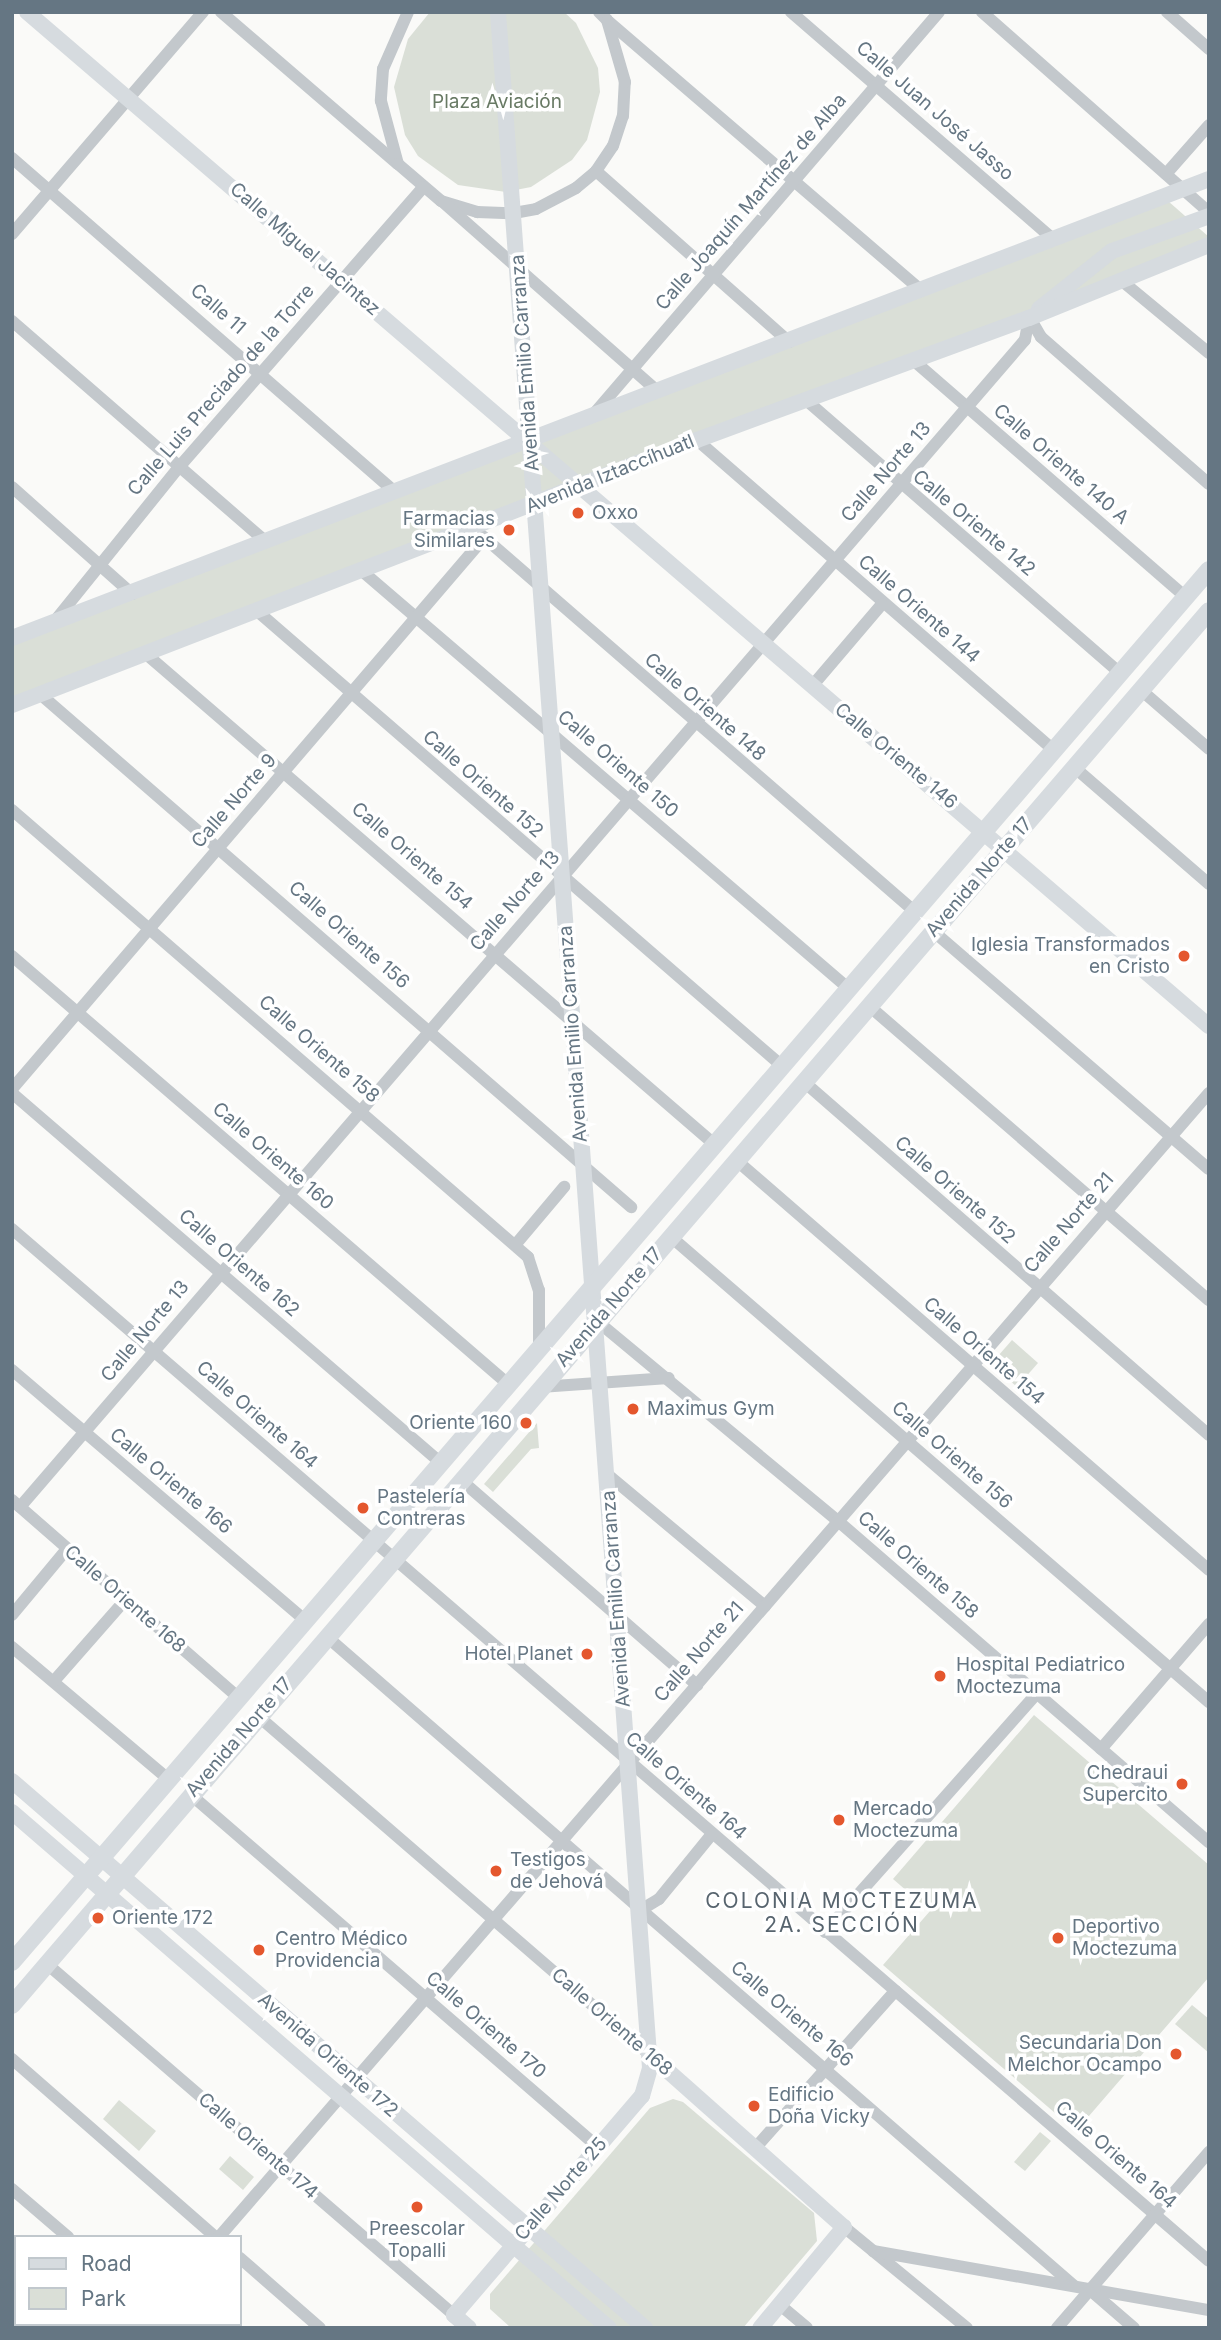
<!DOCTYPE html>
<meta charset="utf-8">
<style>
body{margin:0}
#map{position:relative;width:1221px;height:2340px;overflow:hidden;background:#fafaf8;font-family:Inter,sans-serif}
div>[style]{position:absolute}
.green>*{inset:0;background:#dadfd7}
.street>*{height:12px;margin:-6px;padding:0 6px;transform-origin:6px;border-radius:6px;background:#c3c8cc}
.secondary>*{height:16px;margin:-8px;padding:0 8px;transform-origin:8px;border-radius:8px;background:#d6dbdf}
.primary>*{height:18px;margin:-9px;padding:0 9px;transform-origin:9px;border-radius:9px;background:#d6dbdf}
.dots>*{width:19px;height:19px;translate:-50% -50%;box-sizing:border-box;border:4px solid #fff;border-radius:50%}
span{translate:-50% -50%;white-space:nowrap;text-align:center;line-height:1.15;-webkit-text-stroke:7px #fff;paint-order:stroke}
.park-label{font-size:19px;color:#687a64}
.street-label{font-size:19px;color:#657683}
.poi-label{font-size:19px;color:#657683}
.left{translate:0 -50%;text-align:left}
.right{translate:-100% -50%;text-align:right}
.neighbourhood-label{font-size:21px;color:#57646e;letter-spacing:2px}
.frame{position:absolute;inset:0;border:14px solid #657683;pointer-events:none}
.legend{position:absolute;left:14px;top:2235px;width:228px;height:91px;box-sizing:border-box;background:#fff;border:2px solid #c1c8cd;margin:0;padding:9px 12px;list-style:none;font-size:21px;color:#657683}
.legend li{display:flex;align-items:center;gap:14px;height:35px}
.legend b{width:35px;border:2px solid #c1c8cd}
</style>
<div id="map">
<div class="green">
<i style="clip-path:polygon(430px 12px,564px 12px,576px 23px,598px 68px,600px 92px,587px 140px,572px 160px,531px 187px,506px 192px,458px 185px,418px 156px,405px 135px,394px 87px,408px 39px)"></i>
<i style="clip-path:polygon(1168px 201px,1209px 237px,1008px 321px,12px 699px,12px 643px)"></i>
<i style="clip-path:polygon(1012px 1340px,1038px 1363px,1017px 1387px,991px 1364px)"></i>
<i style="clip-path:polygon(537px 1423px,539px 1448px,531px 1449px,493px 1492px,484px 1484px)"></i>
<i style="clip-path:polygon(1034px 1715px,1209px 1865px,1209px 1977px,1076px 2131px,883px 1965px,930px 1911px,893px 1879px)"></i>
<i style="clip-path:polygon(1192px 2005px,1209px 2019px,1209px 2053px,1175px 2024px)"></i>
<i style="clip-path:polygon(673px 2099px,683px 2102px,814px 2213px,817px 2241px,743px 2328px,511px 2328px,490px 2309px,490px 2294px,650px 2108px)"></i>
<i style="clip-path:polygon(119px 2100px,156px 2131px,139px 2151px,103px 2119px)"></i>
<i style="clip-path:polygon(1040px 2132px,1051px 2141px,1025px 2171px,1014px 2162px)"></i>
<i style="clip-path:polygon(230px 2156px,254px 2177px,243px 2190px,219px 2169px)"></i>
</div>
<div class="street">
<i style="left:221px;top:12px;width:233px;rotate:40.7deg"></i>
<i style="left:408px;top:12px;width:62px;rotate:113.7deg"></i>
<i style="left:383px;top:69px;width:32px;rotate:94deg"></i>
<i style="left:381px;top:101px;width:65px;rotate:74.9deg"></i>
<i style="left:398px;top:164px;width:57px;rotate:40.7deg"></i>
<i style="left:441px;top:201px;width:38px;rotate:17deg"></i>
<i style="left:477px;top:212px;width:37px;rotate:2deg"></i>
<i style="left:514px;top:213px;width:22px;rotate:-10deg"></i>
<i style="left:536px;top:209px;width:45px;rotate:-27.7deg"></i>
<i style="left:576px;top:188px;width:26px;rotate:-40deg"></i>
<i style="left:596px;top:171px;width:30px;rotate:-56deg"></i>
<i style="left:613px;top:146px;width:32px;rotate:-72deg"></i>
<i style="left:623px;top:116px;width:34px;rotate:-87deg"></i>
<i style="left:625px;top:82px;width:65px;rotate:-106.2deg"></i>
<i style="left:607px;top:20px;width:11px;rotate:-135deg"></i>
<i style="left:791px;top:12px;width:347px;rotate:40.9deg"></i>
<i style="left:982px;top:12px;width:303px;rotate:41.4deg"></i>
<i style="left:1167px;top:12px;width:56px;rotate:41.4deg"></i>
<i style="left:608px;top:21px;width:413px;rotate:40.7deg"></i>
<i style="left:12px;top:158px;width:508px;rotate:41.09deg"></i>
<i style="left:596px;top:171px;width:258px;rotate:41.5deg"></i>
<i style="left:1166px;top:174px;width:65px;rotate:-48.7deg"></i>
<i style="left:444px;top:203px;width:284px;rotate:41.4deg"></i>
<i style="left:12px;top:234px;width:293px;rotate:-49.3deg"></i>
<i style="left:1122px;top:281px;width:113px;rotate:39.6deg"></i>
<i style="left:1030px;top:318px;width:22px;rotate:60deg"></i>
<i style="left:1041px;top:337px;width:223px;rotate:41.2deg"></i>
<i style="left:12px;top:321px;width:337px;rotate:41deg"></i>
<i style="left:913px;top:360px;width:362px;rotate:41deg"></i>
<i style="left:806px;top:400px;width:416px;rotate:41deg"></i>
<i style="left:593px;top:415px;width:531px;rotate:-49.35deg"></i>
<i style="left:697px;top:440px;width:472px;rotate:41deg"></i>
<i style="left:12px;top:487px;width:161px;rotate:41.7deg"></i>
<i style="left:479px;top:533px;width:576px;rotate:40.99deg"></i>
<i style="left:362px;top:571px;width:640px;rotate:40.63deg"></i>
<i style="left:256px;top:610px;width:696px;rotate:40.92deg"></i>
<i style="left:54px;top:622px;width:201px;rotate:-51.1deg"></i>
<i style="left:180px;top:466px;width:370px;rotate:-48.9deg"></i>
<i style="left:146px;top:654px;width:750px;rotate:40.78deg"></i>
<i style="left:813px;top:685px;width:106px;rotate:-49.6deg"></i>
<i style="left:1141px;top:690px;width:90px;rotate:40.9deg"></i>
<i style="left:40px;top:694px;width:783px;rotate:40.96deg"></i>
<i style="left:1074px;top:767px;width:179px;rotate:40.9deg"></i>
<i style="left:12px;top:810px;width:683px;rotate:40.9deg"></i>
<i style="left:528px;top:1257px;width:35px;rotate:72deg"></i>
<i style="left:539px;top:1290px;width:58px;rotate:90deg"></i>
<i style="left:933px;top:931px;width:364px;rotate:40.8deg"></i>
<i style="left:12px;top:956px;width:655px;rotate:40.79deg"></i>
<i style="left:868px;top:1005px;width:451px;rotate:40.9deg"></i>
<i style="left:803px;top:1081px;width:539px;rotate:41.09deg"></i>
<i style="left:12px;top:1089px;width:726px;rotate:-49.42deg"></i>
<i style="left:12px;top:1093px;width:565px;rotate:40.77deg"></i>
<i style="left:736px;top:1160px;width:626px;rotate:40.92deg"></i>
<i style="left:12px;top:1229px;width:1580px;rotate:40.77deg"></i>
<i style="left:670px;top:1236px;width:713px;rotate:40.85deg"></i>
<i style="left:516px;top:1244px;width:75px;rotate:-49.9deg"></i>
<i style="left:597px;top:1321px;width:313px;rotate:39.7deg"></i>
<i style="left:838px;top:1521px;width:491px;rotate:40.9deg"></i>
<i style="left:12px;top:1370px;width:385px;rotate:40.5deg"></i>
<i style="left:540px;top:1387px;width:129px;rotate:-4deg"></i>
<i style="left:607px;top:1474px;width:206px;rotate:39.9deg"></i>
<i style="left:461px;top:1480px;width:313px;rotate:41deg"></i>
<i style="left:12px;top:1500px;width:300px;rotate:41.1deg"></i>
<i style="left:20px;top:1507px;width:1540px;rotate:-49.27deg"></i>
<i style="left:1025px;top:340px;width:22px;rotate:-80deg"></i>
<i style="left:12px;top:1615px;width:86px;rotate:-50.2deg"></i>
<i style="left:326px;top:1636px;width:990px;rotate:40.98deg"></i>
<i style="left:12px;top:1647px;width:203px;rotate:40.2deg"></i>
<i style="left:54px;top:1681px;width:109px;rotate:-48.7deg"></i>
<i style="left:258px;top:1716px;width:518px;rotate:40.85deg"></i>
<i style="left:1101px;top:1749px;width:165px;rotate:-49.2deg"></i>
<i style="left:190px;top:1794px;width:540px;rotate:40.87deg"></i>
<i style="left:639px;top:1911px;width:23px;rotate:-31deg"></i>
<i style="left:659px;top:1899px;width:84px;rotate:-50.8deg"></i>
<i style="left:825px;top:1932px;width:318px;rotate:-48.4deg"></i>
<i style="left:47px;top:1964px;width:537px;rotate:40.77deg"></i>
<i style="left:12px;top:2059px;width:270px;rotate:41.2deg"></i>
<i style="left:757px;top:2146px;width:208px;rotate:-48.3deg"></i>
<i style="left:12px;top:2189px;width:74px;rotate:40.6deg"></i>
<i style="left:844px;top:2227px;width:159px;rotate:39.4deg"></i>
<i style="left:219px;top:2237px;width:1513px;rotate:-49.13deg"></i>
<i style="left:873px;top:2251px;width:341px;rotate:10deg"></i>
<i style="left:240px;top:2258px;width:106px;rotate:41.2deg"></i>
<i style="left:1090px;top:2290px;width:58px;rotate:40.8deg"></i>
<i style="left:780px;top:2305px;width:35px;rotate:40deg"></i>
<i style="left:21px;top:2324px;width:6px;rotate:45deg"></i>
<i style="left:170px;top:2324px;width:6px;rotate:45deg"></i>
<i style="left:141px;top:2328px;width:5px;rotate:-53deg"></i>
<i style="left:1057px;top:2328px;width:233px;rotate:-49.2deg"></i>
</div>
<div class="secondary">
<i style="left:27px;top:12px;width:1557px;rotate:40.63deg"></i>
<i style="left:1039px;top:309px;width:93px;rotate:-38.5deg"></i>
<i style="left:1112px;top:251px;width:103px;rotate:-19.8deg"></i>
<i style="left:12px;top:638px;width:1282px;rotate:-20.98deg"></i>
<i style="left:12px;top:705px;width:734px;rotate:-21.15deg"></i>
<i style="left:697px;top:440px;width:354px;rotate:-20.2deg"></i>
<i style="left:1029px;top:318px;width:194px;rotate:-22.1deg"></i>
<i style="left:12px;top:1781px;width:837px;rotate:40.83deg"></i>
<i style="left:12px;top:1812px;width:789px;rotate:40.84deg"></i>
<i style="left:650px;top:2055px;width:259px;rotate:41.6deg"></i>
<i style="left:844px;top:2227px;width:131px;rotate:129.7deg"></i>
<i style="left:469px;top:2328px;width:20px;rotate:-139deg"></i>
<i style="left:454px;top:2315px;width:289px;rotate:-49.4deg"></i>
<i style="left:642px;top:2096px;width:29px;rotate:-74deg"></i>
<i style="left:650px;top:2068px;width:2062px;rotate:-94.23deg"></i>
</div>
<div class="primary">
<i style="left:12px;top:1962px;width:1836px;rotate:-49.31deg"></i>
<i style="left:12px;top:2005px;width:1837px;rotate:-49.35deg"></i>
</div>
<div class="dots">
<i style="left:578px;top:513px;background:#e4572e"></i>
<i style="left:509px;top:530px;background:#e4572e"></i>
<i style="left:1184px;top:956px;background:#e4572e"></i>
<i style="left:633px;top:1409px;background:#e4572e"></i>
<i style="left:526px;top:1423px;background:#e4572e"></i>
<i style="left:363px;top:1508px;background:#e4572e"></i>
<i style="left:587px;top:1654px;background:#e4572e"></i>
<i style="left:940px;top:1676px;background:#e4572e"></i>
<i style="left:1182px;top:1784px;background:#e4572e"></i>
<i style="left:839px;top:1820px;background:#e4572e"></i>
<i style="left:496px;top:1871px;background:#e4572e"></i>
<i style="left:98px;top:1918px;background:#e4572e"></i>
<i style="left:1058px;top:1938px;background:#e4572e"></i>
<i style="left:259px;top:1950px;background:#e4572e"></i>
<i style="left:1176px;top:2054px;background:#e4572e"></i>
<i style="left:754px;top:2106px;background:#e4572e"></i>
<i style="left:417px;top:2207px;background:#e4572e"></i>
</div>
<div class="park-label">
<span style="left:497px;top:102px">Plaza Aviación</span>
</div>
<div class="street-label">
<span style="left:935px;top:111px;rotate:41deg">Calle Juan José Jasso</span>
<span style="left:751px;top:202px;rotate:-49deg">Calle Joaquín Martínez de Alba</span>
<span style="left:305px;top:249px;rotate:41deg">Calle Miguel Jacintez</span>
<span style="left:218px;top:309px;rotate:41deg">Calle 11</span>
<span style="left:525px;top:363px;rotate:-94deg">Avenida Emilio Carranza</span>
<span style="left:221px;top:390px;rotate:-49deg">Calle Luis Preciado de la Torre</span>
<span style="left:1061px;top:464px;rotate:41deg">Calle Oriente 140 A</span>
<span style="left:886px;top:472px;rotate:-49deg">Calle Norte 13</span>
<span style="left:610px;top:474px;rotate:-22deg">Avenida Iztaccíhuatl</span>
<span style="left:974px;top:523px;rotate:40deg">Calle Oriente 142</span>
<span style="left:919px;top:609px;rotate:41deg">Calle Oriente 144</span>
<span style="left:705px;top:707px;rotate:41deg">Calle Oriente 148</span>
<span style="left:896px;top:756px;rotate:40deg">Calle Oriente 146</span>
<span style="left:618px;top:764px;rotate:41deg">Calle Oriente 150</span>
<span style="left:483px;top:784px;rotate:41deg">Calle Oriente 152</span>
<span style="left:234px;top:801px;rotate:-49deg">Calle Norte 9</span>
<span style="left:412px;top:856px;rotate:41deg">Calle Oriente 154</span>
<span style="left:979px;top:877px;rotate:-49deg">Avenida Norte 17</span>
<span style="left:515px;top:901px;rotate:-49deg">Calle Norte 13</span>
<span style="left:349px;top:935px;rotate:41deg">Calle Oriente 156</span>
<span style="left:573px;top:1034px;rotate:-94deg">Avenida Emilio Carranza</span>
<span style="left:319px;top:1049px;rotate:41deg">Calle Oriente 158</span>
<span style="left:273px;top:1156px;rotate:41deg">Calle Oriente 160</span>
<span style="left:955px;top:1190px;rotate:41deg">Calle Oriente 152</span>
<span style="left:1069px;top:1223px;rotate:-49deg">Calle Norte 21</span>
<span style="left:239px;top:1263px;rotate:41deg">Calle Oriente 162</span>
<span style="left:609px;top:1307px;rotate:-49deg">Avenida Norte 17</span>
<span style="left:145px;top:1331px;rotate:-50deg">Calle Norte 13</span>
<span style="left:984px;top:1351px;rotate:41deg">Calle Oriente 154</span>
<span style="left:257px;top:1415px;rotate:41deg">Calle Oriente 164</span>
<span style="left:952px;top:1455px;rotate:41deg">Calle Oriente 156</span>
<span style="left:171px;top:1481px;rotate:40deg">Calle Oriente 166</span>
<span style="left:918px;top:1565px;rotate:41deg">Calle Oriente 158</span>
<span style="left:125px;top:1599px;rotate:41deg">Calle Oriente 168</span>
<span style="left:616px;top:1599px;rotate:-94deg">Avenida Emilio Carranza</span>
<span style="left:699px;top:1652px;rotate:-49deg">Calle Norte 21</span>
<span style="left:239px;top:1737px;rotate:-49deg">Avenida Norte 17</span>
<span style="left:686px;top:1786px;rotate:41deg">Calle Oriente 164</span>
<span style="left:792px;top:2014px;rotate:40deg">Calle Oriente 166</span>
<span style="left:612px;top:2022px;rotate:41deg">Calle Oriente 168</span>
<span style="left:486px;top:2025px;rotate:41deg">Calle Oriente 170</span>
<span style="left:328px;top:2055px;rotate:41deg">Avenida Oriente 172</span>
<span style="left:258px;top:2146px;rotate:41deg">Calle Oriente 174</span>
<span style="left:1116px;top:2155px;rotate:41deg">Calle Oriente 164</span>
<span style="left:561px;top:2189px;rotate:-49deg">Calle Norte 25</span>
</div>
<div class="poi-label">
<span class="left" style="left:592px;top:513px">Oxxo</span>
<span class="right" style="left:495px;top:530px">Farmacias<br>Similares</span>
<span class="right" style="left:1170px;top:956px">Iglesia Transformados<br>en Cristo</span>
<span class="left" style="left:647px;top:1409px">Maximus Gym</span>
<span class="right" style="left:512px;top:1423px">Oriente 160</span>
<span class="left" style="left:377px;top:1508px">Pastelería<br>Contreras</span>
<span class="right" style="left:573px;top:1654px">Hotel Planet</span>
<span class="left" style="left:956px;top:1676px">Hospital Pediatrico<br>Moctezuma</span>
<span class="right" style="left:1168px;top:1784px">Chedraui<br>Supercito</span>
<span class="left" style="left:853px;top:1820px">Mercado<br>Moctezuma</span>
<span class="left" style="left:510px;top:1871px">Testigos<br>de Jehová</span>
<span class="left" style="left:112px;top:1918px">Oriente 172</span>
<span class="left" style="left:1072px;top:1938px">Deportivo<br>Moctezuma</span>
<span class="left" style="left:275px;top:1950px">Centro Médico<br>Providencia</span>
<span class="right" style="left:1162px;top:2054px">Secundaria Don<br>Melchor Ocampo</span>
<span class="left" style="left:768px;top:2106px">Edificio<br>Doña Vicky</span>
<span style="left:417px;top:2240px">Preescolar<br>Topalli</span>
</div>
<div class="neighbourhood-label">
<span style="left:842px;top:1913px">COLONIA MOCTEZUMA<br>2A. SECCIÓN</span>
</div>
<div class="frame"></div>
<ul class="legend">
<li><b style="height:9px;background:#d6dbdf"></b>Road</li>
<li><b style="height:19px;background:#dadfd7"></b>Park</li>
</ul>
</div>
